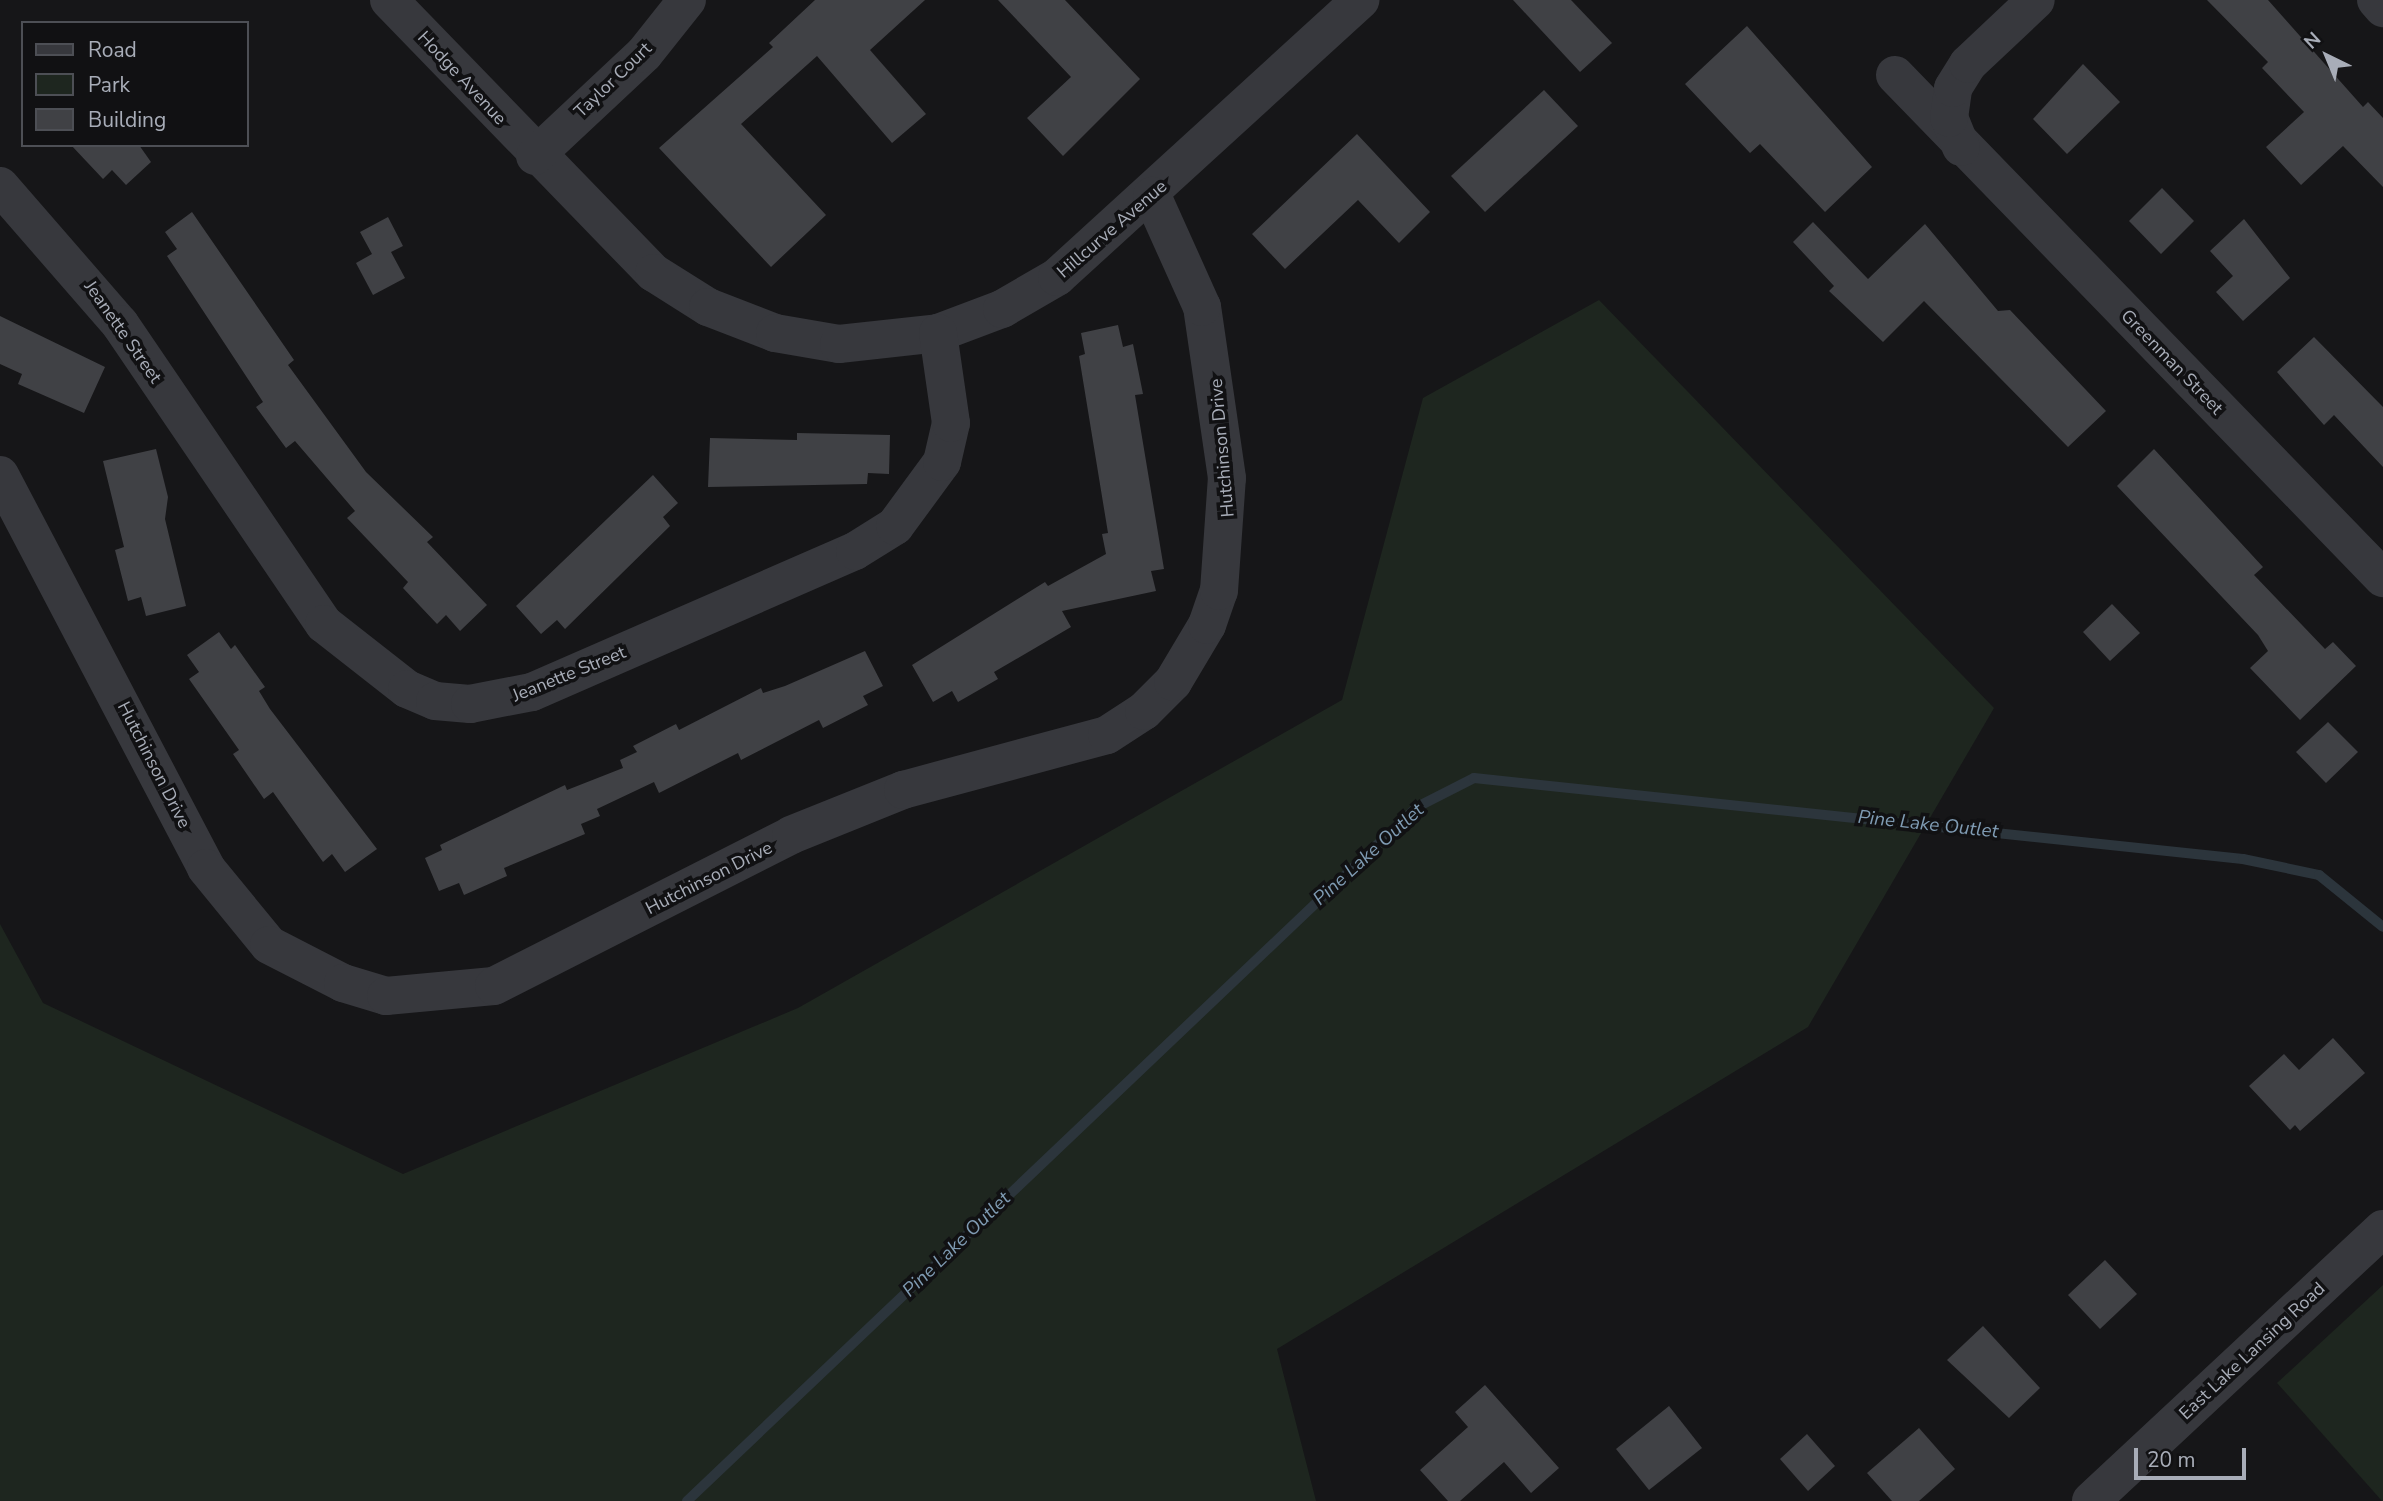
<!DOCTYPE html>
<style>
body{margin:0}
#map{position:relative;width:2383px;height:1501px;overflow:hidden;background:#161618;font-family:"Nunito Sans",sans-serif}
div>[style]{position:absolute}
.green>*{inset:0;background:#1e261f}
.stream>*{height:10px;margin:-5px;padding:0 5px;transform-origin:5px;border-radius:5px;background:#2c353c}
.building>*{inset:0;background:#404145}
.minor>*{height:38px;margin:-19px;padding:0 19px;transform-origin:19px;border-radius:19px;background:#37383d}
.tertiary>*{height:38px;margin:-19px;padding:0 19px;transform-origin:19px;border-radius:19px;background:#37383d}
span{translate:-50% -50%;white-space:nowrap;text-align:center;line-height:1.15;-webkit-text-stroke:7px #111113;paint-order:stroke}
.street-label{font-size:18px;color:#a8adb8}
.water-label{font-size:19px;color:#7f9bb3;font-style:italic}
.legend{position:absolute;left:21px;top:21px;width:228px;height:126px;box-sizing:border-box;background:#111113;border:2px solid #4d4f55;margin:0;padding:9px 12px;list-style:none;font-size:21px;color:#a8adb8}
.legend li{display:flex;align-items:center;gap:14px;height:35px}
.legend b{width:35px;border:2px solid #4d4f55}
.north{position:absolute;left:2292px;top:21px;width:70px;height:70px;-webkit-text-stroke:5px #111113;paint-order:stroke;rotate:317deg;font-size:19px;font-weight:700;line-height:28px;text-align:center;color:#a8adb8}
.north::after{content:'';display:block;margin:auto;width:24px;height:32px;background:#a8adb8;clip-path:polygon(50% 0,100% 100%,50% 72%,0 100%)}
.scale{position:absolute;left:2134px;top:1448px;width:112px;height:32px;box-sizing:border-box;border:4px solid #a8adb8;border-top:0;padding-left:9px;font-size:21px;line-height:24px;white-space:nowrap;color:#a8adb8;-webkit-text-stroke:5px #111113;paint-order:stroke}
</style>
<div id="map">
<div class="green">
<i style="clip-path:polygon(1599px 300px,1994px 708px,1808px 1027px,1277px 1349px,1316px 1501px,0 1501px,0 924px,43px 1003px,403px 1174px,798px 1008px,1342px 700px,1423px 398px)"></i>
<i style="clip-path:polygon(2383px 1285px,2383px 1501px,2382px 1501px,2277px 1383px)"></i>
</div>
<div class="stream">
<i style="left:687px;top:1501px;width:1007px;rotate:-43.55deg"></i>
<i style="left:1417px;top:807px;width:64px;rotate:-27deg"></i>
<i style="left:1474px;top:778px;width:773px;rotate:6.01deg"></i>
<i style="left:2243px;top:859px;width:78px;rotate:11.9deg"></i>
<i style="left:2319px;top:875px;width:82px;rotate:39.1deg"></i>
</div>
<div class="building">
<i style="clip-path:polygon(815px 0,925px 0,870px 50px,926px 114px,892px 143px,817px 56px,741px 124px,826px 215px,771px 267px,659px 148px,773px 47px,769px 43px)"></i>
<i style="clip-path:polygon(998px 0,1065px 0,1140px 79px,1063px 156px,1027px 118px,1071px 77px)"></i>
<i style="clip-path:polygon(1513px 0,1571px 0,1612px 43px,1580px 72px)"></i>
<i style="clip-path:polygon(2207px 0,2268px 0,2363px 107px,2368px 102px,2383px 118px,2383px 187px,2343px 146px,2301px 185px,2266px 147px,2304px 112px,2262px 68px,2268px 62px)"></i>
<i style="clip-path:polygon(1747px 26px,1872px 167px,1825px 212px,1760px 144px,1750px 153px,1685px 84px)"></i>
<i style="clip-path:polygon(2083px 64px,2120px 102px,2067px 154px,2033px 119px)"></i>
<i style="clip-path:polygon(1544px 90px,1578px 126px,1485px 212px,1451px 176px)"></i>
<i style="clip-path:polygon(1357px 134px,1430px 212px,1399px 243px,1358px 200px,1285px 269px,1252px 234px)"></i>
<i style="clip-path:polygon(71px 145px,139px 145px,151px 162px,126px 185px,112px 170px,103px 179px)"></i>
<i style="clip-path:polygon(2162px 188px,2194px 221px,2161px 254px,2129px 221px)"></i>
<i style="clip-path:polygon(192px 212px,294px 360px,288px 365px,366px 472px,433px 537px,427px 542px,487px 605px,460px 631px,446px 615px,437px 624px,403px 588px,408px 582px,347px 518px,355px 511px,295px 441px,286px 448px,256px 407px,263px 402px,167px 256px,177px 249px,165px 232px)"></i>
<i style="clip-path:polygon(388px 217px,403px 246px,391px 252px,405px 278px,373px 295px,356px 263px,372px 254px,360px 232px)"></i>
<i style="clip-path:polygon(2244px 219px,2290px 278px,2243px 321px,2216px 292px,2233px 276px,2210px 251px)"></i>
<i style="clip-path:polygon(1813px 222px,1868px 279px,1925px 224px,1998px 311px,2010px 310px,2106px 411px,2068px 447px,1924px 301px,1883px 342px,1829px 291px,1834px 286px,1793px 242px)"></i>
<i style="clip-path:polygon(0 316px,105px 367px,84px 413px,18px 384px,22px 374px,0 364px)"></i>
<i style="clip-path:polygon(1118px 325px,1123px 347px,1133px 344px,1143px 394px,1135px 395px,1164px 569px,1151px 571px,1156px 591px,1062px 611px,1071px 627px,994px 672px,998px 679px,958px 702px,952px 691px,933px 702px,912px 665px,1045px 582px,1048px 586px,1106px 554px,1102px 534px,1108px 533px,1079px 356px,1085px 354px,1081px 333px)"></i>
<i style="clip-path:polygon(2314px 337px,2383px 407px,2383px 467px,2334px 415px,2324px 425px,2277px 372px)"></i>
<i style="clip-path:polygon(797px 433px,890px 435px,889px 474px,868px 473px,867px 484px,708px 487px,710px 438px,797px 440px)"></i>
<i style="clip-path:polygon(156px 449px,168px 497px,165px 519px,186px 606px,146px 616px,141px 597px,128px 601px,115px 550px,124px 547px,103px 461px)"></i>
<i style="clip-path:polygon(2154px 449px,2263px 567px,2254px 575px,2325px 649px,2333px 642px,2356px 666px,2300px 720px,2250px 668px,2268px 651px,2258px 635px,2117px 486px)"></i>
<i style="clip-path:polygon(653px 475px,678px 503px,663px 517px,670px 526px,565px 629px,557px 620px,541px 634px,516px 606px)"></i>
<i style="clip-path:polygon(2112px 604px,2140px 633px,2110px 661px,2083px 632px)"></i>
<i style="clip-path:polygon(219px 632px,231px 649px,235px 645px,265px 687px,259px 691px,270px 709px,377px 849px,345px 872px,332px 854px,323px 862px,273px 792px,264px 799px,233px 754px,239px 750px,189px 679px,199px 672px,187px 655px)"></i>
<i style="clip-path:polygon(865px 651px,883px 686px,863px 696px,868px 705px,823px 728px,819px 720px,741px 760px,738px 753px,659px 793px,654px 782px,597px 809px,600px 816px,581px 824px,585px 834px,504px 868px,507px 876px,464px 895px,459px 883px,439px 891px,425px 858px,442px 850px,440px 845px,565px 785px,567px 790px,623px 768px,620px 760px,637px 752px,633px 746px,676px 724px,679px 730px,761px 688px,763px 693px,785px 686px)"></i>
<i style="clip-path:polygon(2328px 722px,2358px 752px,2326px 783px,2296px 752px)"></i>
<i style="clip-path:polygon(2333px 1038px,2365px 1073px,2300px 1131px,2295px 1125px,2290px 1130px,2249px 1086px,2284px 1054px,2299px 1070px)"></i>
<i style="clip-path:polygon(2105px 1260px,2137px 1294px,2100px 1329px,2068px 1295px)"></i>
<i style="clip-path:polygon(1983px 1326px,2040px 1388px,2009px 1418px,1947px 1360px)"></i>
<i style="clip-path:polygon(1485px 1385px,1559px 1468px,1531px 1493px,1504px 1462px,1460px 1501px,1448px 1501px,1420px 1470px,1468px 1427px,1455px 1412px)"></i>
<i style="clip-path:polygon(1669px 1406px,1702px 1448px,1649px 1490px,1616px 1449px)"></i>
<i style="clip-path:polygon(1919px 1428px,1955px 1469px,1919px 1501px,1892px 1501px,1867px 1473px)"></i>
<i style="clip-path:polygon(1807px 1434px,1835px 1466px,1808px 1491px,1780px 1459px)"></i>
</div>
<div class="minor">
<i style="left:389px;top:0;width:380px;rotate:45.9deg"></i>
<i style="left:654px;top:273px;width:64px;rotate:32.2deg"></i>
<i style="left:708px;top:307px;width:72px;rotate:21.2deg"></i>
<i style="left:775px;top:333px;width:65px;rotate:9.8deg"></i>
<i style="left:839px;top:344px;width:100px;rotate:-6.3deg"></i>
<i style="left:938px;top:333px;width:68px;rotate:-20.6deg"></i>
<i style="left:1002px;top:309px;width:64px;rotate:-30.2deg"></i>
<i style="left:1057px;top:277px;width:411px;rotate:-42.4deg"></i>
<i style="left:2376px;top:0;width:11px;rotate:49deg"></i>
<i style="left:1895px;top:75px;width:701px;rotate:45.87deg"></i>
<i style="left:1961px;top:147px;width:31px;rotate:-112deg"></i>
<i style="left:1949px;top:118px;width:30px;rotate:-82deg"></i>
<i style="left:1953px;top:88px;width:28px;rotate:-58deg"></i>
<i style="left:1968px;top:64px;width:93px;rotate:-43.3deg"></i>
<i style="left:535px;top:156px;width:149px;rotate:-43.1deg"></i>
<i style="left:644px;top:54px;width:69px;rotate:-51.5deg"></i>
<i style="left:0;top:186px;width:183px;rotate:49deg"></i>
<i style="left:120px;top:324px;width:363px;rotate:55.8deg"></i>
<i style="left:324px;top:624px;width:105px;rotate:38.1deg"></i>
<i style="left:407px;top:689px;width:30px;rotate:23deg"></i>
<i style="left:435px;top:701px;width:35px;rotate:5deg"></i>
<i style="left:470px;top:704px;width:63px;rotate:-11deg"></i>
<i style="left:532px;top:692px;width:352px;rotate:-23.6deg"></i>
<i style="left:855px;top:551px;width:47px;rotate:-32deg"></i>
<i style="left:895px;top:526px;width:79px;rotate:-53.7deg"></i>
<i style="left:942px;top:462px;width:40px;rotate:-77deg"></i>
<i style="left:951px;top:423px;width:91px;rotate:-98.2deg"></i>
<i style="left:0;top:475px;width:444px;rotate:62.3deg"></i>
<i style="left:206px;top:868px;width:99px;rotate:50.7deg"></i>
<i style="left:269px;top:945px;width:83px;rotate:27.2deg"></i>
<i style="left:343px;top:983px;width:45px;rotate:16.8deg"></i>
<i style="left:386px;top:996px;width:108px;rotate:-5.3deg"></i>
<i style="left:494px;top:986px;width:333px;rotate:-26.9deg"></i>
<i style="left:791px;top:835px;width:121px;rotate:-21.9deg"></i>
<i style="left:903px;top:790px;width:211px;rotate:-15.1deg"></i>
<i style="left:1107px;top:735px;width:44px;rotate:-33deg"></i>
<i style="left:1144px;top:711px;width:41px;rotate:-45deg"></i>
<i style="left:1173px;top:682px;width:66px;rotate:-59.2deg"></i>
<i style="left:1207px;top:625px;width:36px;rotate:-71deg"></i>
<i style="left:1219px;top:591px;width:113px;rotate:-86deg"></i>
<i style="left:1227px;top:478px;width:173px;rotate:-98.3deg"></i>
<i style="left:1202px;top:307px;width:122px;rotate:-114.2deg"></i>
</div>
<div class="tertiary">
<i style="left:2091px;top:1501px;width:399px;rotate:-43deg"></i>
</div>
<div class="street-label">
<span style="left:462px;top:78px;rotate:47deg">Hodge Avenue</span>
<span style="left:613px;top:80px;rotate:-44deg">Taylor Court</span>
<span style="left:1112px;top:229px;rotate:-41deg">Hillcurve Avenue</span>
<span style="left:123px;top:332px;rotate:55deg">Jeanette Street</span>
<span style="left:2172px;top:362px;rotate:46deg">Greenman Street</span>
<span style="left:1222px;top:448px;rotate:-95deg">Hutchinson Drive</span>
<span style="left:569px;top:674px;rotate:-22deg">Jeanette Street</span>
<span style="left:154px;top:765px;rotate:63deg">Hutchinson Drive</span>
<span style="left:709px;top:878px;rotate:-27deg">Hutchinson Drive</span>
<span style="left:2252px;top:1351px;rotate:-43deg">East Lake Lansing Road</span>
</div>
<div class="water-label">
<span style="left:1928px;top:825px;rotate:6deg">Pine Lake Outlet</span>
<span style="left:1369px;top:855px;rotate:-42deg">Pine Lake Outlet</span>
<span style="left:957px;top:1245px;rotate:-44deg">Pine Lake Outlet</span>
</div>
<ul class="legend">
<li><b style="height:9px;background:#37383d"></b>Road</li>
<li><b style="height:19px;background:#1e261f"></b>Park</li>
<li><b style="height:19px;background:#404145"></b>Building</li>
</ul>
<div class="north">N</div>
<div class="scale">20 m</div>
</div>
